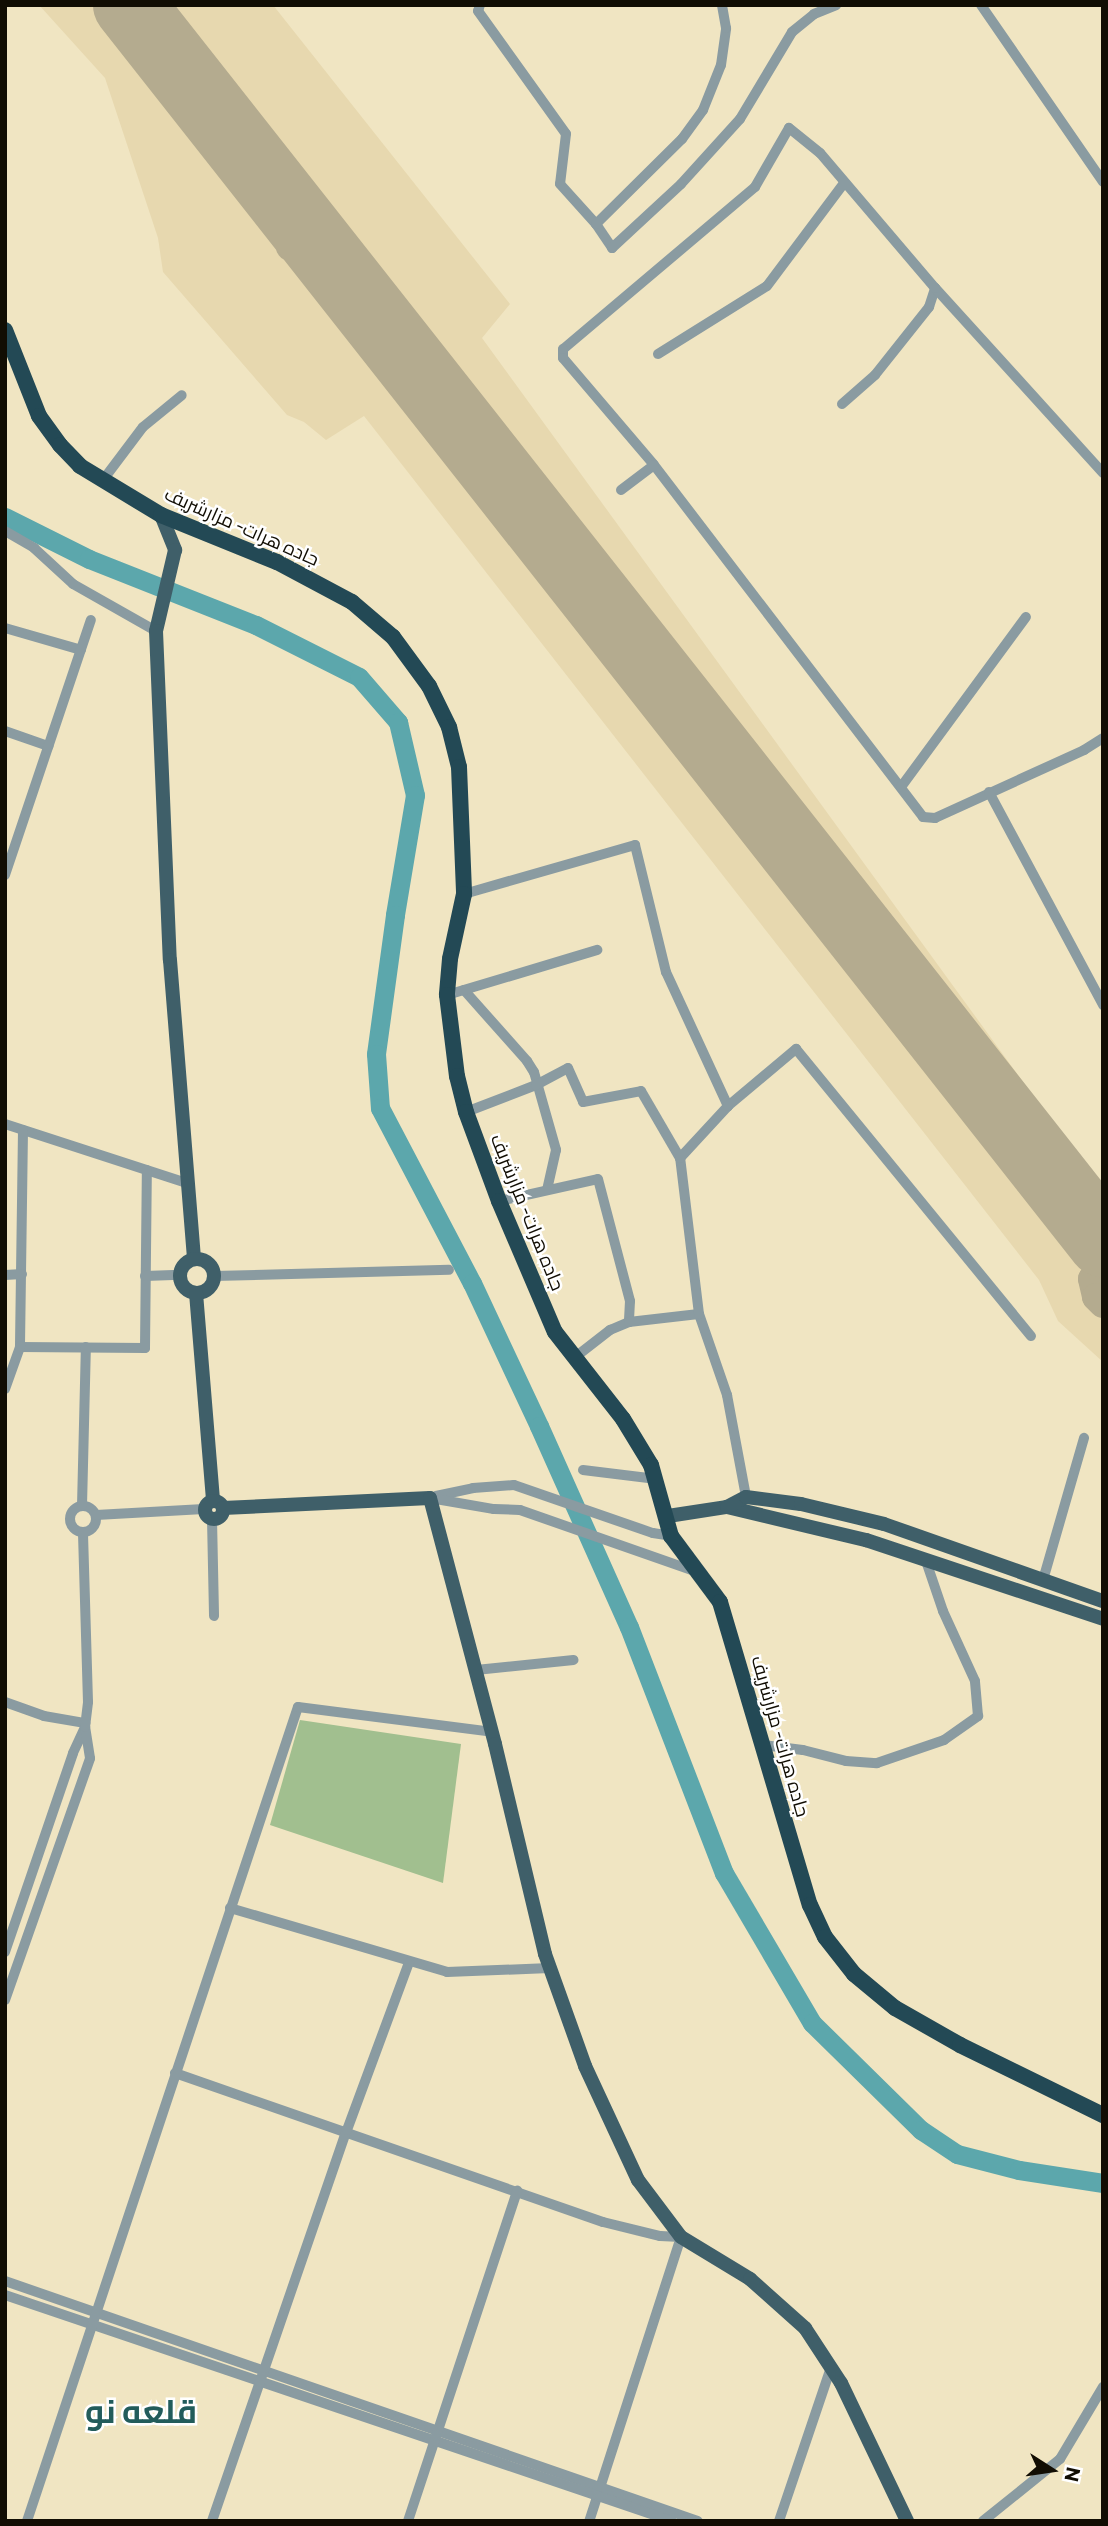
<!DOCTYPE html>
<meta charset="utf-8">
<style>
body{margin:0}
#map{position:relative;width:1108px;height:2526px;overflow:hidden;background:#f0e5c2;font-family:Commissioner,Cairo,sans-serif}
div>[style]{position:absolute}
.built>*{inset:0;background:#e7d8af}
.green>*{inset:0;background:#a1bf8f}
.river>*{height:19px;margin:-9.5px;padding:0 9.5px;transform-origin:9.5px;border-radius:9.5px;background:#5ca7ac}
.taxiway>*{height:28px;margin:-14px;padding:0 14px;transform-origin:14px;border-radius:14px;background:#b4ab8f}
.runway>*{height:72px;margin:-36px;padding:0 36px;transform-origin:36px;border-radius:36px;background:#b4ab8f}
.minor>*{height:10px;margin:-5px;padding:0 5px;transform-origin:5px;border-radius:5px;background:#8a9ba1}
.minor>.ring{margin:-5px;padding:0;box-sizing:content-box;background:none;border:10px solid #8a9ba1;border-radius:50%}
.major>*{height:14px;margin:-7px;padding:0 7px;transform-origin:7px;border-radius:7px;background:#3f5f69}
.major>.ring{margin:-7px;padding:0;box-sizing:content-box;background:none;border:14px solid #3f5f69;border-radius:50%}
.highway>*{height:16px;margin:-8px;padding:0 8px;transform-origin:8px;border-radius:8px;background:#234955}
span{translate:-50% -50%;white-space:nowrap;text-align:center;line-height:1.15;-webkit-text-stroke:5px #fff;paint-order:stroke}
.street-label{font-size:19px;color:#110d03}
.town-label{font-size:33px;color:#225c5b;font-weight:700}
.frame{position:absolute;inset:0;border:7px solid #110d03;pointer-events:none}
.north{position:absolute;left:1017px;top:2435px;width:70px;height:70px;-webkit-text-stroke:5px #fff;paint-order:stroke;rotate:102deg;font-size:19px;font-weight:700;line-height:28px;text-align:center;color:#110d03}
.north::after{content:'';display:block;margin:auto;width:24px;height:32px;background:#110d03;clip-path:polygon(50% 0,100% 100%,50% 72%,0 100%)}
</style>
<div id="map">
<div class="built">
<i style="clip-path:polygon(39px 5px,273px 5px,510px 304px,482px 338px,1103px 1192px,1103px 1362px,1058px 1321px,1039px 1280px,364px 416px,326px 440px,304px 422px,287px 415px,163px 272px,158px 238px,105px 78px)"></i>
</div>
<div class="green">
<i style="clip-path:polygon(300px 1720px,461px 1744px,443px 1883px,270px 1825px)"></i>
</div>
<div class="river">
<i style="left:5px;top:517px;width:94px;rotate:26.6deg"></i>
<i style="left:89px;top:559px;width:180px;rotate:21.6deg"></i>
<i style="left:256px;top:625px;width:115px;rotate:26.8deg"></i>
<i style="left:359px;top:677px;width:60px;rotate:49.1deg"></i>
<i style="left:398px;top:722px;width:75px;rotate:76.9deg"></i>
<i style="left:415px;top:795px;width:122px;rotate:99.5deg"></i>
<i style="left:395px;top:915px;width:140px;rotate:97.8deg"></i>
<i style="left:376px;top:1054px;width:54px;rotate:85.8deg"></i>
<i style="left:380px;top:1108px;width:198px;rotate:62.3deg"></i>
<i style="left:472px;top:1283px;width:158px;rotate:64.9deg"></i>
<i style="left:539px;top:1426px;width:220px;rotate:65.9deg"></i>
<i style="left:629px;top:1627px;width:264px;rotate:68.9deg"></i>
<i style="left:724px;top:1873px;width:174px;rotate:59.6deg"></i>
<i style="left:812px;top:2023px;width:153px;rotate:44.5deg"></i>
<i style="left:921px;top:2130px;width:43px;rotate:33.7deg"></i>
<i style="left:957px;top:2154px;width:64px;rotate:14.5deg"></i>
<i style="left:1019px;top:2170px;width:85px;rotate:8.8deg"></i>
</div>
<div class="taxiway">
<i style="left:248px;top:157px;width:20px;rotate:-37deg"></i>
<i style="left:290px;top:247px;width:23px;rotate:-38deg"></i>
<i style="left:1103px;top:1262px;width:20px;rotate:123deg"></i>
<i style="left:1092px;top:1279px;width:18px;rotate:77deg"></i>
<i style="left:1096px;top:1297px;width:10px;rotate:45deg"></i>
</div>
<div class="runway">
<i style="left:129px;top:5px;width:1574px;rotate:51.76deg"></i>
</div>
<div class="minor">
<i style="left:480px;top:5px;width:6px;rotate:108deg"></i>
<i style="left:478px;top:11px;width:151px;rotate:54.4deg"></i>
<i style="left:566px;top:134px;width:50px;rotate:96.8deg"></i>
<i style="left:560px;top:184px;width:54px;rotate:48deg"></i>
<i style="left:596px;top:224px;width:29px;rotate:56deg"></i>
<i style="left:612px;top:248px;width:94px;rotate:-42.8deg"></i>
<i style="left:681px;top:184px;width:88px;rotate:-47.8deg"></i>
<i style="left:740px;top:119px;width:101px;rotate:-59.1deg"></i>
<i style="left:792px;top:32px;width:28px;rotate:-39deg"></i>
<i style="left:814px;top:14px;width:24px;rotate:-22deg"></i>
<i style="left:981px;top:5px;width:215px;rotate:55.4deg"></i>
<i style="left:596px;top:224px;width:121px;rotate:-44.7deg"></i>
<i style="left:682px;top:139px;width:36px;rotate:-54deg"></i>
<i style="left:703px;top:110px;width:48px;rotate:-68.2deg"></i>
<i style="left:721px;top:65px;width:37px;rotate:-82deg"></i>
<i style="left:726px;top:28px;width:23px;rotate:-100deg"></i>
<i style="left:658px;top:354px;width:128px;rotate:-32deg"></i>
<i style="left:767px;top:286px;width:129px;rotate:-53.2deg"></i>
<i style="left:842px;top:404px;width:44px;rotate:-41.3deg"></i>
<i style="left:875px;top:375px;width:87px;rotate:-51.5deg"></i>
<i style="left:929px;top:307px;width:20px;rotate:-72deg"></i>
<i style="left:1103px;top:473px;width:250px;rotate:-132.2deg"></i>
<i style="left:935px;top:288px;width:177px;rotate:-130.4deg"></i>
<i style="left:820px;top:153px;width:40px;rotate:-141deg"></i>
<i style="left:789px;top:128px;width:68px;rotate:120deg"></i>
<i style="left:755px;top:187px;width:251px;rotate:139.8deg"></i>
<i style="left:563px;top:349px;width:9px;rotate:90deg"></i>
<i style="left:563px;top:358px;width:140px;rotate:49.6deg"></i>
<i style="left:654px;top:465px;width:443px;rotate:52.6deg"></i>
<i style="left:923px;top:817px;width:12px;rotate:5deg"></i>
<i style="left:935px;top:818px;width:164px;rotate:-24.5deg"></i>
<i style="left:1084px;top:750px;width:22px;rotate:-32deg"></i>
<i style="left:103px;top:480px;width:66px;rotate:-53deg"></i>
<i style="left:143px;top:427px;width:50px;rotate:-39.4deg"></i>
<i style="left:621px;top:490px;width:41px;rotate:-37.1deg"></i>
<i style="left:5px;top:531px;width:34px;rotate:30deg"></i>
<i style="left:34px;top:548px;width:53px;rotate:42.7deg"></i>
<i style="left:73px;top:584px;width:95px;rotate:29.5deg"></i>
<i style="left:5px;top:628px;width:79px;rotate:16.1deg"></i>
<i style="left:5px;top:731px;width:46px;rotate:19.2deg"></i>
<i style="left:901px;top:787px;width:211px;rotate:-53.7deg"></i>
<i style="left:989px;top:792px;width:242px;rotate:61.8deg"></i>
<i style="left:5px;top:875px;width:269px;rotate:-71.4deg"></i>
<i style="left:464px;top:894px;width:178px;rotate:-16deg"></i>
<i style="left:635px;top:845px;width:131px;rotate:76.3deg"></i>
<i style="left:666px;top:972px;width:148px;rotate:65.2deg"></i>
<i style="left:464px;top:990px;width:95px;rotate:48.4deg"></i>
<i style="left:527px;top:1061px;width:13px;rotate:58deg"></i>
<i style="left:534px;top:1072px;width:81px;rotate:74.2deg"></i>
<i style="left:556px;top:1150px;width:41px;rotate:102.7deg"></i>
<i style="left:447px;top:995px;width:157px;rotate:-16.7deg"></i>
<i style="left:466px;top:1112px;width:75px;rotate:-21.1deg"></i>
<i style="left:536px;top:1085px;width:36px;rotate:-28deg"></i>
<i style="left:568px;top:1068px;width:37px;rotate:66deg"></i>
<i style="left:583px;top:1102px;width:59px;rotate:-10.7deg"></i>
<i style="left:641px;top:1091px;width:78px;rotate:59.8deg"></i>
<i style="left:5px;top:1124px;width:191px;rotate:18deg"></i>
<i style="left:23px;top:1130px;width:217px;rotate:90.8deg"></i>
<i style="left:20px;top:1347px;width:125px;rotate:0.5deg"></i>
<i style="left:145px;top:1348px;width:178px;rotate:-89.4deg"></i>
<i style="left:499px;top:1201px;width:101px;rotate:-12.5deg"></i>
<i style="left:598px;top:1179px;width:126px;rotate:75.3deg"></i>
<i style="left:630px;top:1301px;width:21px;rotate:93deg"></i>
<i style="left:5px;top:1275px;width:17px;rotate:-3deg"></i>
<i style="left:145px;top:1276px;width:35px;rotate:-2deg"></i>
<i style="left:214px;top:1276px;width:235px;rotate:-1.5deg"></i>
<i style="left:699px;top:1314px;width:86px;rotate:70.9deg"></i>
<i style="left:727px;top:1395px;width:104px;rotate:79.4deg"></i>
<i style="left:574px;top:1358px;width:46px;rotate:-37.9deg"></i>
<i style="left:610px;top:1330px;width:21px;rotate:-23deg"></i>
<i style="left:629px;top:1322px;width:70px;rotate:-6.5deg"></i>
<i style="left:699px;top:1314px;width:157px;rotate:-96.9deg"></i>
<i style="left:680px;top:1158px;width:71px;rotate:-47.3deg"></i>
<i style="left:728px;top:1106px;width:89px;rotate:-40deg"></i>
<i style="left:796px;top:1049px;width:371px;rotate:50.7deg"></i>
<i style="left:5px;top:1389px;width:45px;rotate:-70.3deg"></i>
<i style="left:583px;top:1470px;width:74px;rotate:7deg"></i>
<i style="left:436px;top:1496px;width:38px;rotate:-12deg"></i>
<i style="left:473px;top:1488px;width:41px;rotate:-4.2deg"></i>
<i style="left:514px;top:1485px;width:147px;rotate:19.1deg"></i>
<i style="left:653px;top:1533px;width:18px;rotate:9deg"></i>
<i style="left:430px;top:1498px;width:65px;rotate:9.8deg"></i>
<i style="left:494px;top:1509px;width:26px;rotate:2deg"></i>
<i style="left:520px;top:1510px;width:188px;rotate:19.3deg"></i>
<i class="ring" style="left:70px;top:1506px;width:16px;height:16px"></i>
<i style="left:82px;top:1506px;width:159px;rotate:-88.6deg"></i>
<i style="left:96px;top:1515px;width:108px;rotate:-3.2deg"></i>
<i style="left:212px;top:1519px;width:97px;rotate:88.8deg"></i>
<i style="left:1043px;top:1580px;width:148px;rotate:-73.9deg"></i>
<i style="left:476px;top:1670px;width:98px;rotate:-5.9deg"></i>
<i style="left:5px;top:1702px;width:41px;rotate:19.7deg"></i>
<i style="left:44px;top:1716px;width:42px;rotate:9.7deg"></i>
<i style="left:763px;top:1745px;width:40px;rotate:7.1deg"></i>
<i style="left:803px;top:1750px;width:44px;rotate:14.3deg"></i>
<i style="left:846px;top:1761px;width:31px;rotate:4deg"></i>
<i style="left:877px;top:1763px;width:71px;rotate:-18.9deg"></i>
<i style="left:944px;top:1740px;width:42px;rotate:-35.2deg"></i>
<i style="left:978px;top:1716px;width:35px;rotate:-95deg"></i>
<i style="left:975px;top:1681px;width:77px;rotate:-114.6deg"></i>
<i style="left:943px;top:1611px;width:56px;rotate:-108.8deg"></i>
<i style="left:230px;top:1908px;width:226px;rotate:16.4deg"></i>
<i style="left:447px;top:1972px;width:103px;rotate:-2.2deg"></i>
<i style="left:5px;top:1952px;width:210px;rotate:-71.1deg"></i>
<i style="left:73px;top:1753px;width:29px;rotate:-65deg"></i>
<i style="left:5px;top:2000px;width:256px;rotate:-70.6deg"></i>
<i style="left:90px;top:1758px;width:31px;rotate:-99deg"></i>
<i style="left:85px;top:1727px;width:25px;rotate:-83deg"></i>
<i style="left:88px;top:1702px;width:169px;rotate:-91.7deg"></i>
<i style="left:175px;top:2073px;width:453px;rotate:19.2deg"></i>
<i style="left:603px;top:2222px;width:59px;rotate:13.8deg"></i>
<i style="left:660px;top:2236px;width:21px;rotate:3deg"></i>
<i style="left:681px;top:2237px;width:299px;rotate:107.9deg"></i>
<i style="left:5px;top:2281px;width:733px;rotate:19.1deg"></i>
<i style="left:5px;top:2295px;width:704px;rotate:18.72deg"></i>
<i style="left:27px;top:2521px;width:858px;rotate:-71.59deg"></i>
<i style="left:298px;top:1707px;width:196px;rotate:7.3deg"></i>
<i style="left:212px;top:2521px;width:414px;rotate:-71deg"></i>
<i style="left:347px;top:2130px;width:179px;rotate:-69.7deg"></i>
<i style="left:408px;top:2521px;width:348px;rotate:-71.7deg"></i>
<i style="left:779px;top:2521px;width:163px;rotate:-71.3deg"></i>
<i style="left:983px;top:2521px;width:99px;rotate:-38.8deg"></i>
<i style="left:1060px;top:2459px;width:84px;rotate:-59.2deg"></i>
</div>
<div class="major">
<i style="left:161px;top:515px;width:38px;rotate:68deg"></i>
<i style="left:175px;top:550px;width:83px;rotate:103.2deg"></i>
<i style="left:156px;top:631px;width:329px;rotate:87.6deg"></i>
<i style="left:170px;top:960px;width:300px;rotate:85.4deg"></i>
<i class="ring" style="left:180px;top:1259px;width:20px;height:20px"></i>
<i style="left:196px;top:1293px;width:208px;rotate:85.3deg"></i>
<i class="ring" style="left:205px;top:1501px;width:4px;height:4px"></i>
<i style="left:727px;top:1507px;width:143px;rotate:13.4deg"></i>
<i style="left:866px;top:1540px;width:250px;rotate:18.4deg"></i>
<i style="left:223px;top:1508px;width:207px;rotate:-2.8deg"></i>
<i style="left:430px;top:1498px;width:254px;rotate:75.2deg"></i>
<i style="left:495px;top:1744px;width:216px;rotate:76.6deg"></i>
<i style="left:545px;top:1954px;width:119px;rotate:70.3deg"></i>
<i style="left:585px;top:2066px;width:126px;rotate:65.1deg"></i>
<i style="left:638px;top:2180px;width:71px;rotate:53deg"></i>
<i style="left:681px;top:2237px;width:81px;rotate:31.3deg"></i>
<i style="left:750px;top:2279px;width:74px;rotate:41.7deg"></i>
<i style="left:805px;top:2328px;width:66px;rotate:56.8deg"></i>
<i style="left:841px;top:2383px;width:153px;rotate:64.4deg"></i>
<i style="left:668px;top:1516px;width:60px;rotate:-8.7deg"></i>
<i style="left:727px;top:1507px;width:21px;rotate:-28deg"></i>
<i style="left:746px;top:1497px;width:55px;rotate:7.3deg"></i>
<i style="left:801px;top:1504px;width:85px;rotate:13.5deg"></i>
<i style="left:884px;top:1524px;width:232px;rotate:19.4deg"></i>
</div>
<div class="highway">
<i style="left:5px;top:330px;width:92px;rotate:68.4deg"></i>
<i style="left:39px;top:416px;width:36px;rotate:54deg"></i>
<i style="left:60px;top:445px;width:29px;rotate:46deg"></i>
<i style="left:80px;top:466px;width:95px;rotate:31.2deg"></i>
<i style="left:161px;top:515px;width:125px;rotate:22.1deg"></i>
<i style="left:277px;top:562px;width:85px;rotate:28.1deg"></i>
<i style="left:352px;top:602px;width:54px;rotate:40.5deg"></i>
<i style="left:393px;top:637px;width:61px;rotate:53.7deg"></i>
<i style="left:429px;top:686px;width:46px;rotate:64deg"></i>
<i style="left:449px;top:727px;width:41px;rotate:76deg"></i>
<i style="left:459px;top:767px;width:127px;rotate:87.7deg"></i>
<i style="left:464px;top:894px;width:66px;rotate:102.2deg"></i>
<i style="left:450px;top:959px;width:36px;rotate:95deg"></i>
<i style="left:447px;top:995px;width:82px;rotate:83deg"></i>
<i style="left:457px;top:1076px;width:37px;rotate:76deg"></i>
<i style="left:466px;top:1112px;width:95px;rotate:69.7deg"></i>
<i style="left:499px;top:1201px;width:142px;rotate:66.9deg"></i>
<i style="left:555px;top:1332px;width:110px;rotate:52deg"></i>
<i style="left:623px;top:1419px;width:54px;rotate:58.7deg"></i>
<i style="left:651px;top:1465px;width:74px;rotate:74.3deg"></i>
<i style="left:671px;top:1536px;width:82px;rotate:53.4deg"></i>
<i style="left:720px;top:1602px;width:316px;rotate:73.5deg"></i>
<i style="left:810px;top:1905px;width:35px;rotate:65deg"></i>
<i style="left:825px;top:1937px;width:47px;rotate:51.9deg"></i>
<i style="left:854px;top:1974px;width:53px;rotate:39.7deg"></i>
<i style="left:895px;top:2008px;width:75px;rotate:29.6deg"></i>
<i style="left:960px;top:2045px;width:159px;rotate:26.1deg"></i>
</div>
<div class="street-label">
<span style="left:242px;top:526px;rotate:24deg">جاده هرات- مزارشریف</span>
<span style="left:528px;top:1212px;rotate:68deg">جاده هرات- مزارشریف</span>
<span style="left:781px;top:1736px;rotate:74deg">جاده هرات- مزارشریف</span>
</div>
<div class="town-label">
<span style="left:141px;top:2410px">قلعه نو</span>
</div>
<div class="frame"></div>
<div class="north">N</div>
</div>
